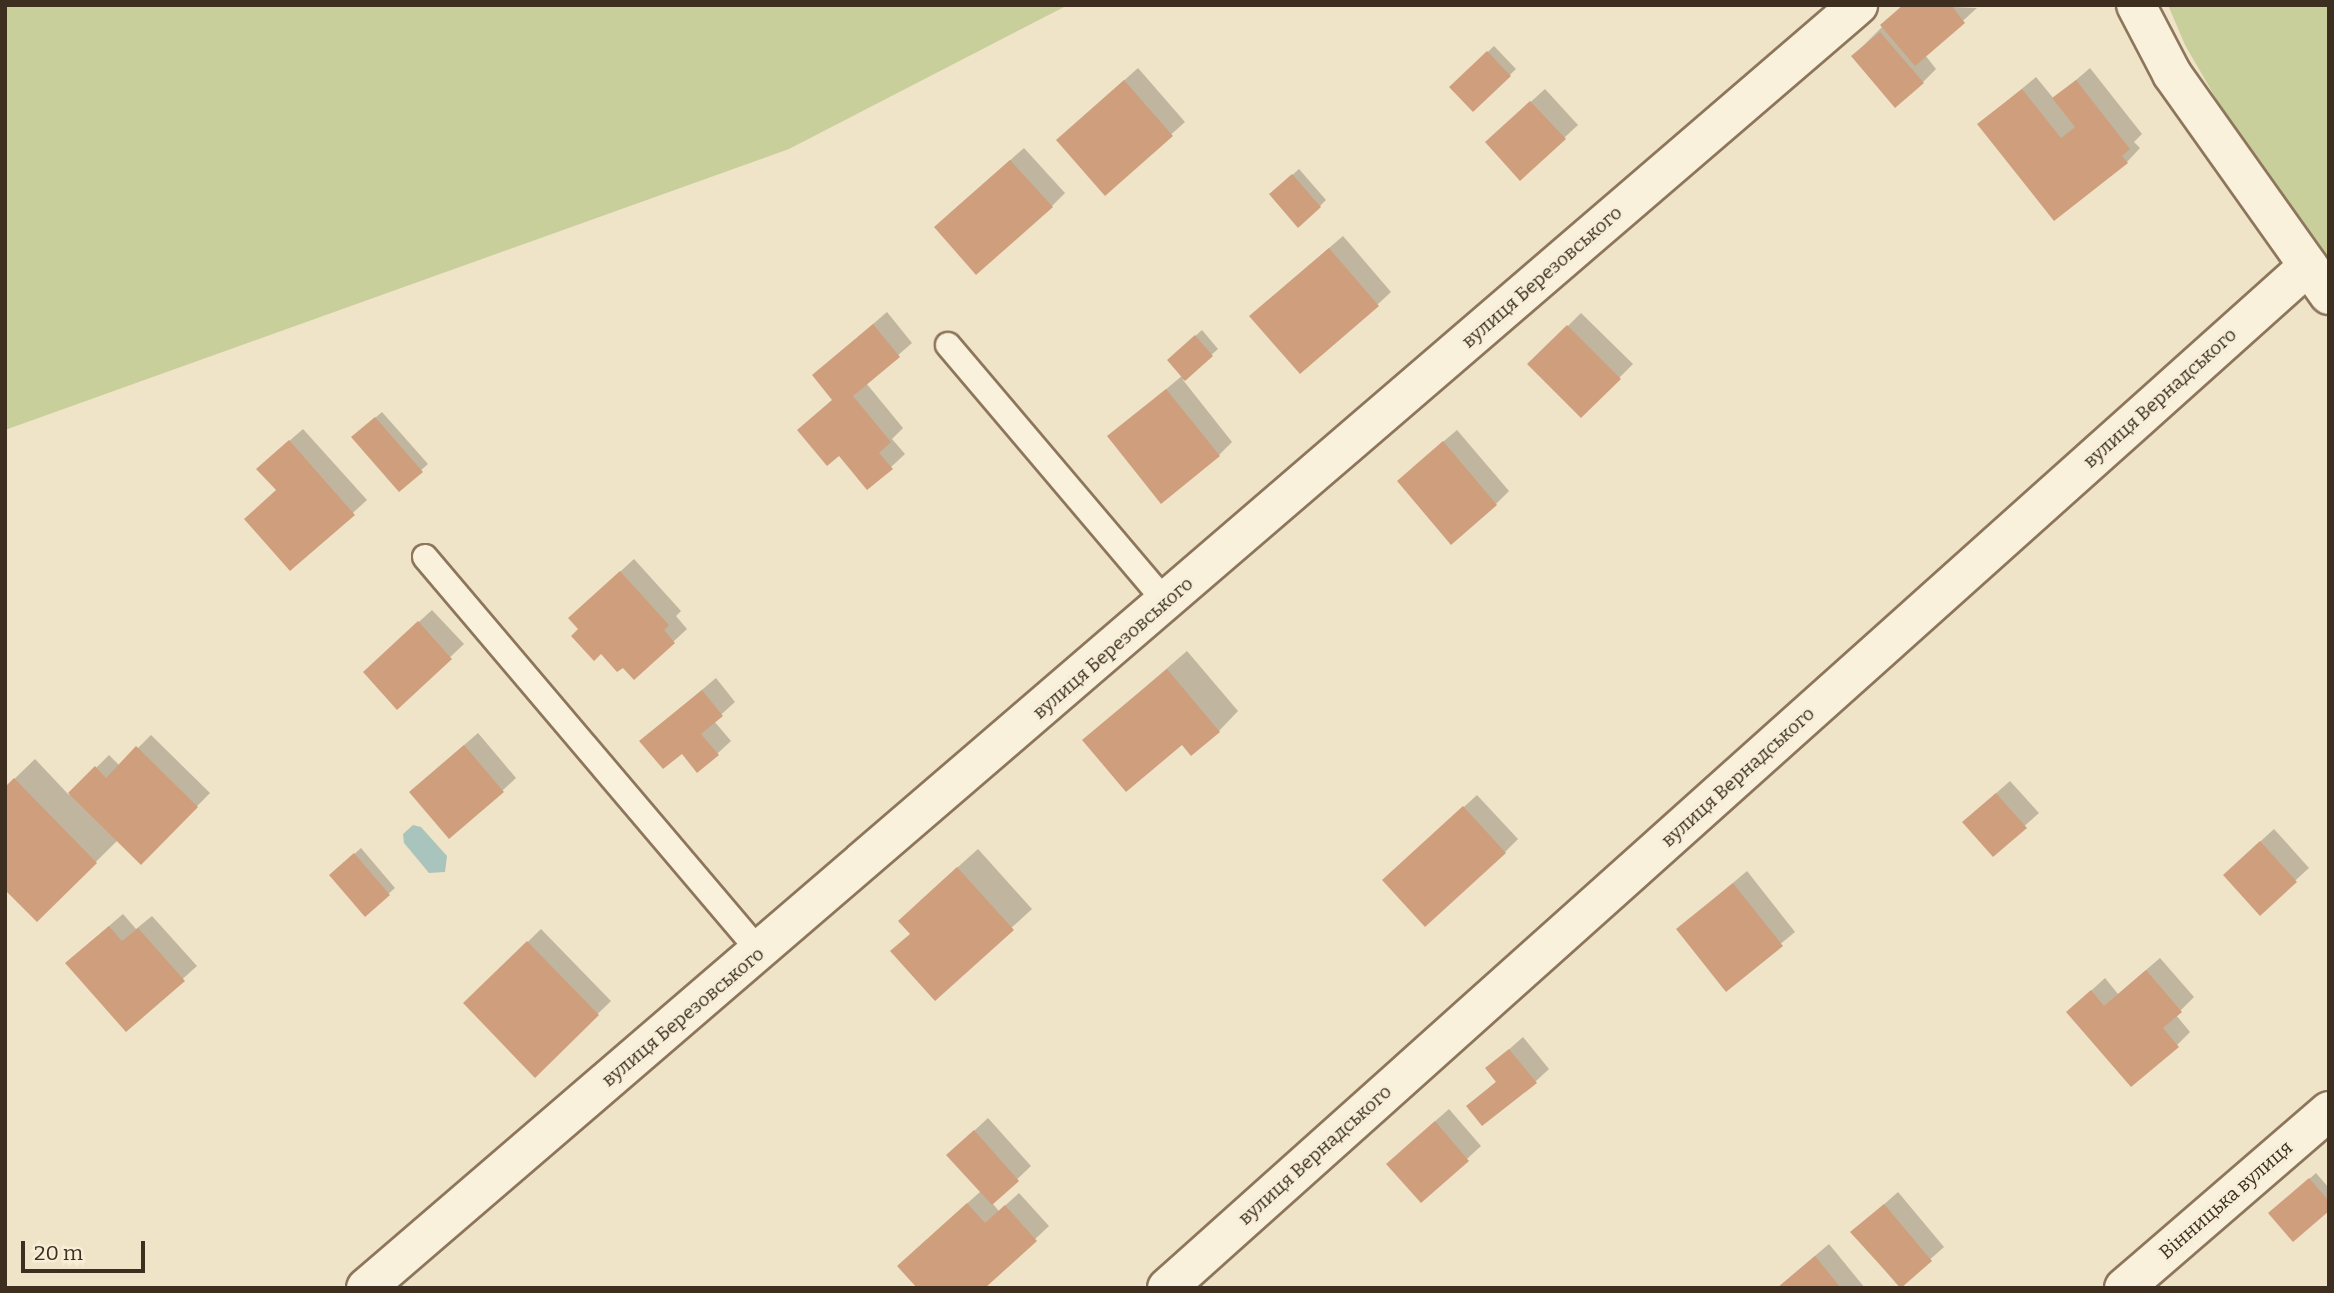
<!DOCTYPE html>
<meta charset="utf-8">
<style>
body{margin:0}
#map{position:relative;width:2334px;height:1293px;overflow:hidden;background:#f0e4c8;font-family:Bitter,serif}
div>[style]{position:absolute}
.green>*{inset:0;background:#c9cf9b}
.water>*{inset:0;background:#a9c4bc}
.shadow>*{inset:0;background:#0003}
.building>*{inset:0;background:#cf9f7d}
.roads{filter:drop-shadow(2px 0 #8d765c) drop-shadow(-2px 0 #8d765c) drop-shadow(0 2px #8d765c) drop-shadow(0 -2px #8d765c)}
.lane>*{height:24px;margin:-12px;padding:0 12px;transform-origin:12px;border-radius:12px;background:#faf1dc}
.street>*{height:38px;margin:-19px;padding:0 19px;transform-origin:19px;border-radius:19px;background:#faf1dc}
.secondary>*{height:38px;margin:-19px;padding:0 19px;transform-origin:19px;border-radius:19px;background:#faf1dc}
span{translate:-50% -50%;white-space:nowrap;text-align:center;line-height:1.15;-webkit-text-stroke:5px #f7eed8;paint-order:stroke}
.street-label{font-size:19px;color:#3d2e20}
.frame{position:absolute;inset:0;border:7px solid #3d2e20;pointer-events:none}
.scale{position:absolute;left:21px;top:1241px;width:124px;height:32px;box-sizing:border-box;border:4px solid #3d2e20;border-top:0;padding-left:9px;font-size:21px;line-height:24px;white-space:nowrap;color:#3d2e20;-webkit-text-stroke:5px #f7eed8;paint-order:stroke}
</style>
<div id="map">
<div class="green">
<i style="clip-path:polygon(5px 5px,1068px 5px,789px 149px,5px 430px)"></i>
<i style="clip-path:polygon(2168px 5px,2329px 5px,2329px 295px,2185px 45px)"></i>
</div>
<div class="water">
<i style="clip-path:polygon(413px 825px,421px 827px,447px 856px,445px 872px,429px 873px,404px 843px,403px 834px)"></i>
</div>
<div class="shadow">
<i style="clip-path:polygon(1904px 5px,1977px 8px,1925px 55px,1936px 69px,1923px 82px,1853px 56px)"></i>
<i style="clip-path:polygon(1494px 46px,1516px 69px,1473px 110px,1451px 87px)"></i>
<i style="clip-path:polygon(1138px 68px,1185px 122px,1105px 194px,1072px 127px)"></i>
<i style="clip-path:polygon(2090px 68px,2142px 134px,2134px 142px,2140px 148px,2127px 162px,1979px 124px,2036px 77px,2054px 99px)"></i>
<i style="clip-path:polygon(1545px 89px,1578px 125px,1564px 138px,1501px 129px)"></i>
<i style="clip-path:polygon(1024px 148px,1065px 193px,1052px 206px,949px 214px)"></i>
<i style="clip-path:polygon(1299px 169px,1326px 200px,1320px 206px,1278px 188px)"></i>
<i style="clip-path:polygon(1343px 236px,1391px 292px,1377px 305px,1265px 303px)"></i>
<i style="clip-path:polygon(887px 312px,912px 343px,866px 383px,903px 428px,892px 439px,905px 454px,891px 467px,839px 453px,799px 430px,834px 399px,814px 375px)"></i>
<i style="clip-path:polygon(1581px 313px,1633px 364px,1581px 416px,1530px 364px)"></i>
<i style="clip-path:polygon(1202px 330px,1218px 349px,1183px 380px,1232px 442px,1219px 455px,1109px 437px,1183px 375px,1175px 354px)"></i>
<i style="clip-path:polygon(382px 412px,428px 464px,399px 490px,360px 431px)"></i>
<i style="clip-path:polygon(303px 429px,367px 500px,291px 569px,272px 456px)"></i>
<i style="clip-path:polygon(1457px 430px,1509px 491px,1496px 504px,1412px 468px)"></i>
<i style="clip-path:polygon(634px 559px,681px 611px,676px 616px,687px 629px,634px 678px,580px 629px,584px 605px)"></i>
<i style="clip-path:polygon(432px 610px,464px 644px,397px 707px,378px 659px)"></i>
<i style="clip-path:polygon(1187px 651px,1238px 711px,1219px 731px,1182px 743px,1084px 740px)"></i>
<i style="clip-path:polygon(716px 678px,735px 702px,714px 721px,731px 741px,717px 754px,641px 741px)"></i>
<i style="clip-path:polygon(478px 733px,516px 778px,502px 791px,425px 779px)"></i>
<i style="clip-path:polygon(151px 735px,210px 793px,141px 863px,118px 840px,37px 920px,5px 788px,35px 759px,69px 795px,109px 755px,120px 766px)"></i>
<i style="clip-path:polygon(2010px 781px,2039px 813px,1993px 854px,1978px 809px)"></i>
<i style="clip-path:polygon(1477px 795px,1518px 839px,1505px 852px,1398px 867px)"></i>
<i style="clip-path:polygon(2274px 829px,2309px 868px,2260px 913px,2238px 862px)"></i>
<i style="clip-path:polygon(361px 848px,395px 888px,366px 914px,338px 869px)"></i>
<i style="clip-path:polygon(978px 849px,1032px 909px,935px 998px,911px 933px,920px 901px)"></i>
<i style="clip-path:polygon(1747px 871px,1795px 932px,1726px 989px,1678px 929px)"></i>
<i style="clip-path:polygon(123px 914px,136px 929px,152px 916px,197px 966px,126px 1030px,81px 950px)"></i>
<i style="clip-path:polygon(541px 929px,611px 1001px,535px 1075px,465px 1003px)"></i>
<i style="clip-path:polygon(2160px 958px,2194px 997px,2176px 1015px,2190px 1032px,2177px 1045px,2082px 999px,2105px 978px,2118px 994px)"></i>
<i style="clip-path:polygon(1523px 1037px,1549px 1069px,1535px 1082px,1468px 1106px,1497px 1081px,1487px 1069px)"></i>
<i style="clip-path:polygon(1449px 1109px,1481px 1146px,1421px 1201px,1401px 1151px)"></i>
<i style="clip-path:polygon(988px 1118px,1031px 1166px,992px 1203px,999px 1211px,1019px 1193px,1049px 1226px,983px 1288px,912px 1253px,981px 1191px,962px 1142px)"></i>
<i style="clip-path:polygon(2316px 1173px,2329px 1188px,2329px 1209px,2277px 1207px)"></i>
<i style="clip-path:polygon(1898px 1192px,1944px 1247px,1899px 1287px,1853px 1232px)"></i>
<i style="clip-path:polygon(1829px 1244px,1865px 1288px,1777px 1288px)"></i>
</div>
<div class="building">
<i style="clip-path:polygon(1903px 5px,1951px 5px,1965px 23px,1915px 66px,1880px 25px)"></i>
<i style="clip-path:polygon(1880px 32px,1924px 83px,1895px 108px,1851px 56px)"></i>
<i style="clip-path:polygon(1487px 51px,1511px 76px,1473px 112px,1449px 87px)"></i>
<i style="clip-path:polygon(1124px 80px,1173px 136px,1105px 196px,1056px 140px)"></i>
<i style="clip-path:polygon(2076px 80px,2130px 149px,2122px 156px,2128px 163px,2054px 221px,1977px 124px,2022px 89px,2061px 138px,2075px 127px,2052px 98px)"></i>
<i style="clip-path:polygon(1530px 101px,1566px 139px,1520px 181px,1485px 142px)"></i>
<i style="clip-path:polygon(1010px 160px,1053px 207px,976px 275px,934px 227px)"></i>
<i style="clip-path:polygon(1292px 174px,1321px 207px,1298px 228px,1269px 194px)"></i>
<i style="clip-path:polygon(1329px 248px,1379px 306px,1300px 374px,1249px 316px)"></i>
<i style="clip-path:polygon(873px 324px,900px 357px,853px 396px,891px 442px,879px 453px,893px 469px,867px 490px,839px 456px,827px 466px,797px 430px,832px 400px,812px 375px)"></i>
<i style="clip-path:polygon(1567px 325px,1621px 379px,1581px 418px,1527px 364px)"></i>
<i style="clip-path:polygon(1195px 335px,1213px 356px,1185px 381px,1167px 360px)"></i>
<i style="clip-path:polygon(1166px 389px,1220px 456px,1161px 504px,1107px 436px)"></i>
<i style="clip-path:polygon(375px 417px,423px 472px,399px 492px,351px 437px)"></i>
<i style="clip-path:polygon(289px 440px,355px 515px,290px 571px,244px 519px,276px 490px,256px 469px)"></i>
<i style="clip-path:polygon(1443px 441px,1497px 505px,1451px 545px,1397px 481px)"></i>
<i style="clip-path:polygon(620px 571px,669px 625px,664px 630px,675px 643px,634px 680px,623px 668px,617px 672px,601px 654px,594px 661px,571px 636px,578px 629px,568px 618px)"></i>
<i style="clip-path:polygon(418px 621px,452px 659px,397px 710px,363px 672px)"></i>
<i style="clip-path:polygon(1167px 669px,1220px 732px,1191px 756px,1182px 745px,1126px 792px,1082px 740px)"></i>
<i style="clip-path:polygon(702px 690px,723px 716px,701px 734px,719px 755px,697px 773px,682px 754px,663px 769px,639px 741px)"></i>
<i style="clip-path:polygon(464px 745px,504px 792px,449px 839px,409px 792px)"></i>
<i style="clip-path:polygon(136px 746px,198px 807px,141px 865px,68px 793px,95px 766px,106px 778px)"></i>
<i style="clip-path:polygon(14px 778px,97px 863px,37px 922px,5px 890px,5px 787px)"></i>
<i style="clip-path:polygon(1996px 793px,2027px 828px,1993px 857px,1962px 822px)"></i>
<i style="clip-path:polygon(1463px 806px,1506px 853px,1425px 927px,1382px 880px)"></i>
<i style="clip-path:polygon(2260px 841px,2297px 882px,2260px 916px,2223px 875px)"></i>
<i style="clip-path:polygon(354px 853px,390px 895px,365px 917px,329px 875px)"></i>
<i style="clip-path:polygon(957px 867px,1014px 930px,935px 1001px,890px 951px,910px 934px,898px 921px)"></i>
<i style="clip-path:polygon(1733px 883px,1783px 946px,1726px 992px,1676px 929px)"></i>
<i style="clip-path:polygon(109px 926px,122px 941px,138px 928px,185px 981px,126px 1032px,65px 963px)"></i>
<i style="clip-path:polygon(527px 941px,599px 1015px,535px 1078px,463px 1003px)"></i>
<i style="clip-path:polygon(2146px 970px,2182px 1012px,2163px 1028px,2179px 1047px,2131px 1087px,2066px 1012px,2091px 990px,2104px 1006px)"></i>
<i style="clip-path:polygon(1509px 1049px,1537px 1083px,1482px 1126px,1466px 1106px,1496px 1082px,1485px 1068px)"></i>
<i style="clip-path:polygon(1435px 1121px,1469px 1161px,1421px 1203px,1386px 1164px)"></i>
<i style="clip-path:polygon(974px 1130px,1019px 1181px,992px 1205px,946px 1155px)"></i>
<i style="clip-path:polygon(2309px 1178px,2329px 1201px,2329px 1211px,2293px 1242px,2268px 1213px)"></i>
<i style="clip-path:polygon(967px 1203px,985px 1223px,1005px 1205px,1037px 1241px,985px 1288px,917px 1288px,897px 1266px)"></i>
<i style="clip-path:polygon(1884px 1204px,1932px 1261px,1901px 1288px,1850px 1232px)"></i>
<i style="clip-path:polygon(1815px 1256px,1841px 1288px,1777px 1288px)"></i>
</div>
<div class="roads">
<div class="lane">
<i style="left:948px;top:345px;width:337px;rotate:49.7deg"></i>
<i style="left:425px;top:557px;width:518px;rotate:49.7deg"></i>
</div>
<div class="street">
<i style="left:2136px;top:5px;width:78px;rotate:62.4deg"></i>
<i style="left:2172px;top:74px;width:271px;rotate:54.6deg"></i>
<i style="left:366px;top:1288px;width:1968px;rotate:-40.69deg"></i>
<i style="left:1167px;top:1288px;width:1532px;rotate:-41.85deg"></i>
</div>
<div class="secondary">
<i style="left:2124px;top:1288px;width:271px;rotate:-40.8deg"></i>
</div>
</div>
<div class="street-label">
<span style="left:1542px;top:277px;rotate:-41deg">вулиця Березовського</span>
<span style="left:2160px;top:398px;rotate:-42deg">вулиця Вернадського</span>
<span style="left:1113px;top:648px;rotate:-41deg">вулиця Березовського</span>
<span style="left:1738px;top:777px;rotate:-42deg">вулиця Вернадського</span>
<span style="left:683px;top:1017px;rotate:-40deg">вулиця Березовського</span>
<span style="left:1315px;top:1155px;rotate:-42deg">вулиця Вернадського</span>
<span style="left:2226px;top:1200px;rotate:-41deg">Вінницька вулиця</span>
</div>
<div class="frame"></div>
<div class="scale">20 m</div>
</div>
